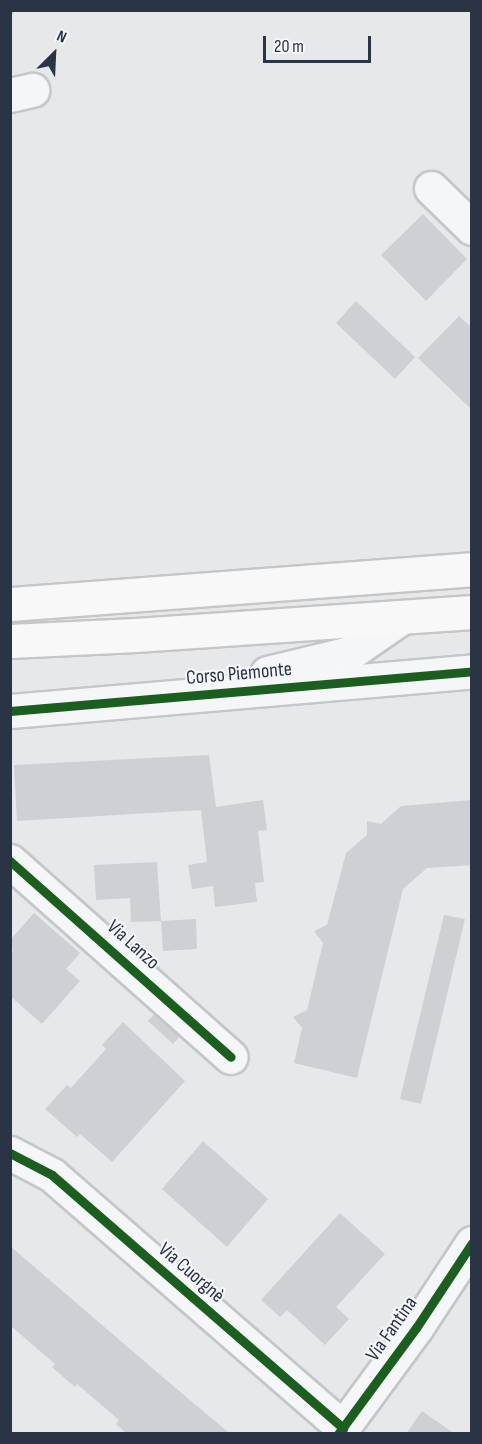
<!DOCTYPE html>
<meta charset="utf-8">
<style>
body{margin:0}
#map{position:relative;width:482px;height:1444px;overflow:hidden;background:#e6e8ea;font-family:"Sofia Sans Condensed",sans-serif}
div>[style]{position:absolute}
.building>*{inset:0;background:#ced0d3}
.roads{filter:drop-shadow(2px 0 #c4c6c8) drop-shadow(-2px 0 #c4c6c8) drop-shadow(0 2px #c4c6c8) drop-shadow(0 -2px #c4c6c8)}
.street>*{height:33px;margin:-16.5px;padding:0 16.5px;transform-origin:16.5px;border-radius:16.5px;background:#f5f6f7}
.secondary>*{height:33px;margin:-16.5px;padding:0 16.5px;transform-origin:16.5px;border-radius:16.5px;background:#f8f8f8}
.rail>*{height:7px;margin-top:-3.5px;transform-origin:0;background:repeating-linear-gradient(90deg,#f4f6f9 0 14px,#cecfd2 0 28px);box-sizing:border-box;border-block:2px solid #cecfd2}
.cycleway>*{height:9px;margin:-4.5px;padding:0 4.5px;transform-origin:4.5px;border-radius:4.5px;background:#1b5e20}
span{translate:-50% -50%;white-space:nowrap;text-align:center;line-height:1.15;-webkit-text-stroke:4.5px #f4f6f9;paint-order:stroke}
.street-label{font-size:20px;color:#2b3445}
.frame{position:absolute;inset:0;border:12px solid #2b3445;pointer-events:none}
.north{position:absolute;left:24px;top:24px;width:60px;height:60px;-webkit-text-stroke:4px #f4f6f9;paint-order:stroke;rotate:24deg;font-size:16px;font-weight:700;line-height:24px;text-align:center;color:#2b3445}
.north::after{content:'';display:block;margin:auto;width:21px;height:27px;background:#2b3445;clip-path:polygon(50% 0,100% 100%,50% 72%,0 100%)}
.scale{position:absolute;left:263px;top:36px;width:108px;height:27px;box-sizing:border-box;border:3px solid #2b3445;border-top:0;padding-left:8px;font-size:18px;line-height:21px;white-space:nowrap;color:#2b3445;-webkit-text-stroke:4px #f4f6f9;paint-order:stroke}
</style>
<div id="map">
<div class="building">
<i style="clip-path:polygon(423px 214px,467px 259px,426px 301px,381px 255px)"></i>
<i style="clip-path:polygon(356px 301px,415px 357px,395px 379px,336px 323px)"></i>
<i style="clip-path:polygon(459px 316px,472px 328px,472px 410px,418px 358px)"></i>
<i style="clip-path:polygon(209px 755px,216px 807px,263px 800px,267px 830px,258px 831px,264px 882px,255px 883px,257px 902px,215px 907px,213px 886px,192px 889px,188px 865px,207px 862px,201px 810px,17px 821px,14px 765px)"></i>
<i style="clip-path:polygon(472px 800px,472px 865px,427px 868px,403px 889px,357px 1078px,294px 1063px,302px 1028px,293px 1017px,307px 1010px,323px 943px,314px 931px,327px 925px,346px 853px,367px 835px,367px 821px,381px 824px,401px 806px)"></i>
<i style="clip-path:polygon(157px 862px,161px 921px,131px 922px,130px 898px,96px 900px,94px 865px)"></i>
<i style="clip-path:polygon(34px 913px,80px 953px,66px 969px,80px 981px,42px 1024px,10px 996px,10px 954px,13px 951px,10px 940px)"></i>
<i style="clip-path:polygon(444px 915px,465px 919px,421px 1104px,400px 1099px)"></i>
<i style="clip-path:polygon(196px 919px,197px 949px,163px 951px,161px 921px)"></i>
<i style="clip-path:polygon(157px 1011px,183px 1033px,173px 1044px,148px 1021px)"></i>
<i style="clip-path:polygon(123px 1022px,185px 1081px,112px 1162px,80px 1134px,77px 1137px,45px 1109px,67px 1085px,71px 1088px,106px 1049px,102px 1045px)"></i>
<i style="clip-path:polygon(203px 1141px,268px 1199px,227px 1247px,162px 1189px)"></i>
<i style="clip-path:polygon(340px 1213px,385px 1254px,336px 1307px,349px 1319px,325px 1345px,287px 1310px,280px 1317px,261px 1300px)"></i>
<i style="clip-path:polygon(10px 1246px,165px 1379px,228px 1432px,127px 1434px,116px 1424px,119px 1420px,77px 1384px,75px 1387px,52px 1367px,55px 1364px,12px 1327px,10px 1329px)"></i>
<i style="clip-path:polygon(422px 1411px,455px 1434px,406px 1434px)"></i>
</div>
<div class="roads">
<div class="street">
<i style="left:10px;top:95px;width:23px;rotate:-13deg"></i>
<i style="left:431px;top:188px;width:57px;rotate:44.3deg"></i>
<i style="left:267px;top:673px;width:85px;rotate:-13.5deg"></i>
<i style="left:350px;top:653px;width:63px;rotate:-34.7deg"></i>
<i style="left:10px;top:711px;width:464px;rotate:-4.9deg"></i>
<i style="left:10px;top:861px;width:295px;rotate:41.6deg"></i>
<i style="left:10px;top:1153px;width:47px;rotate:27.6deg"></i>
<i style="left:52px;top:1175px;width:386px;rotate:41deg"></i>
<i style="left:338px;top:1434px;width:132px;rotate:-53.7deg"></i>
<i style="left:416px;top:1328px;width:102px;rotate:-56.6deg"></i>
</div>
<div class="secondary">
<i style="left:10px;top:604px;width:463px;rotate:-4.3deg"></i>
<i style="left:10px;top:641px;width:126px;rotate:-2.7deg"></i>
<i style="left:136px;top:635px;width:337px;rotate:-3.9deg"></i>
</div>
</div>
<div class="rail">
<i style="left:10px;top:11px;width:3px;rotate:-18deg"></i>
</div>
<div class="cycleway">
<i style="left:10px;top:711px;width:464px;rotate:-4.9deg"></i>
<i style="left:10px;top:861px;width:295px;rotate:41.6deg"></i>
<i style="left:10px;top:1153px;width:47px;rotate:27.6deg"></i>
<i style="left:52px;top:1175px;width:386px;rotate:41deg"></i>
<i style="left:338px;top:1434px;width:132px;rotate:-53.7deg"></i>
<i style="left:416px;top:1328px;width:102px;rotate:-56.6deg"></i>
</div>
<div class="street-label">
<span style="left:239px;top:674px;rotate:-5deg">Corso Piemonte</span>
<span style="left:133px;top:945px;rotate:42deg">Via Lanzo</span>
<span style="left:191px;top:1273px;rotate:41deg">Via Cuorgnè</span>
<span style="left:392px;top:1329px;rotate:-55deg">Via Fantina</span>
</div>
<div class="frame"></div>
<div class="north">N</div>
<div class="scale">20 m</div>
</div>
